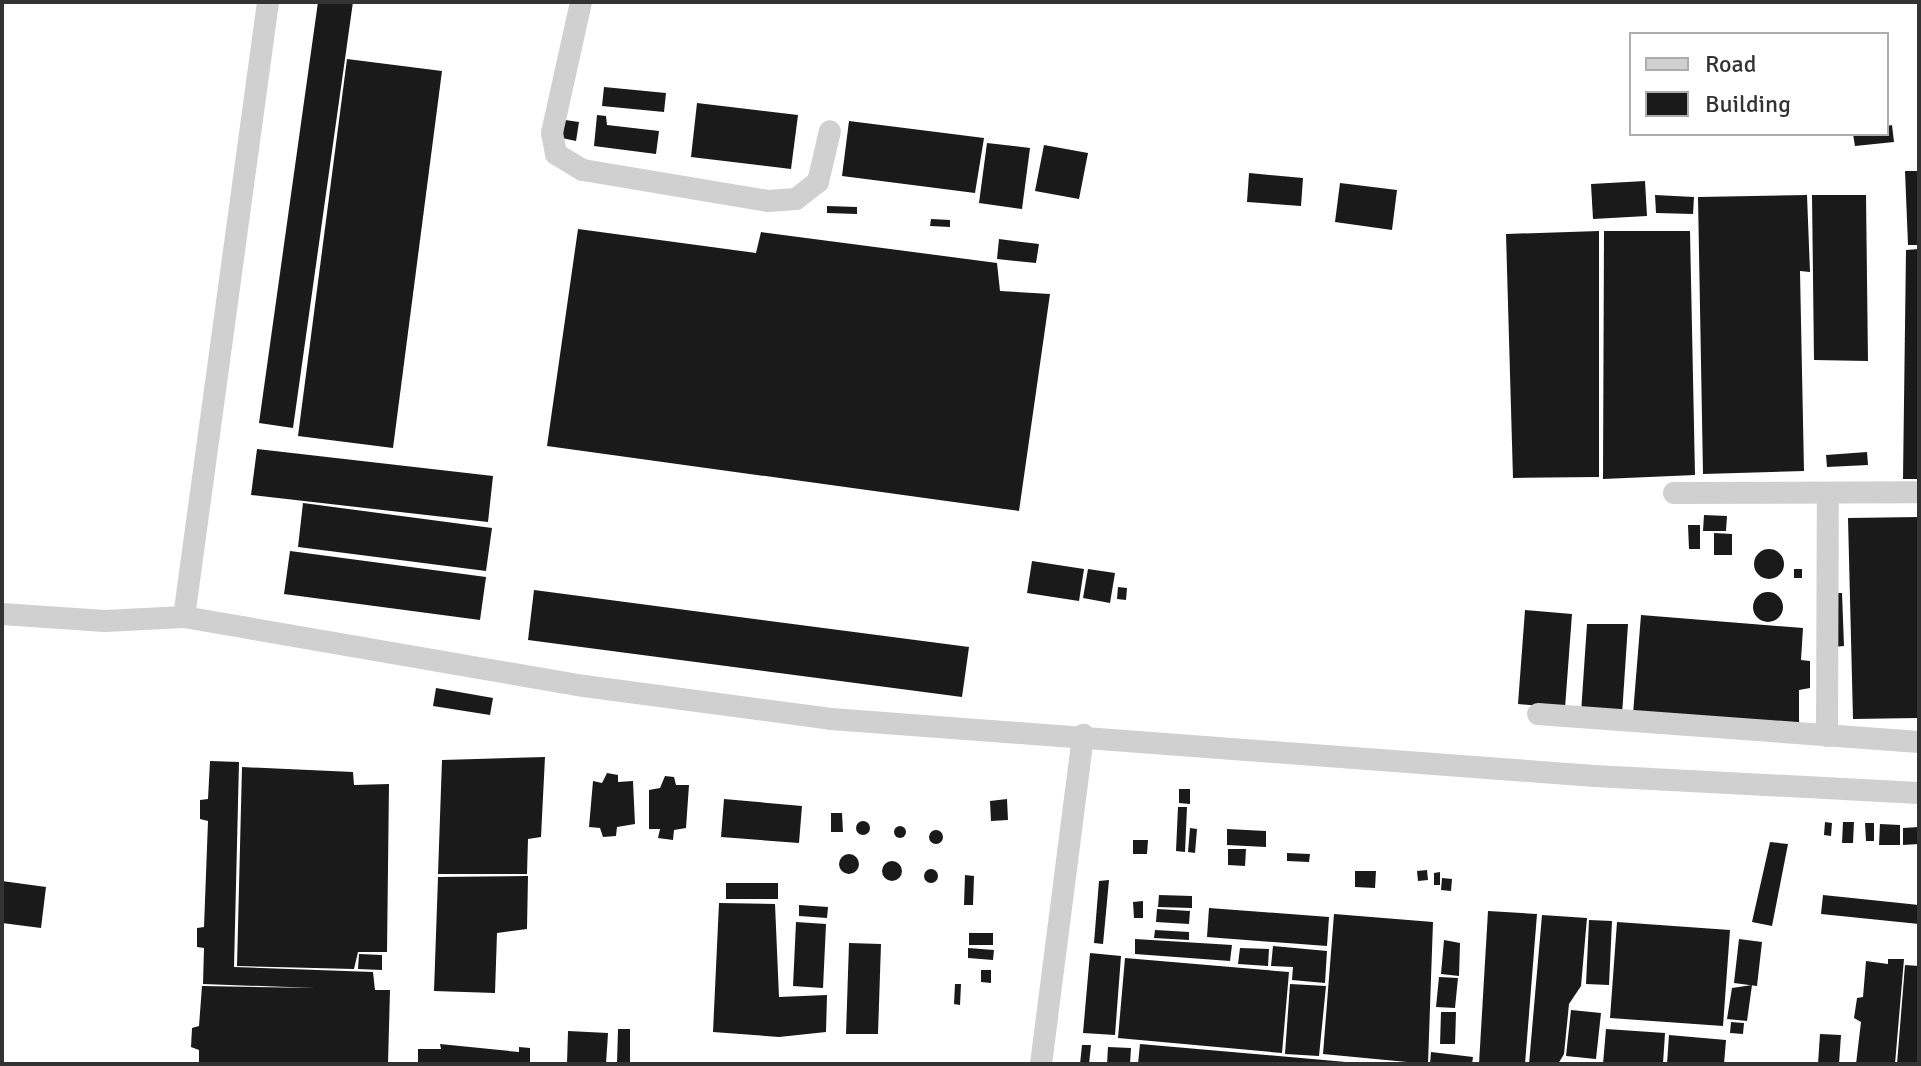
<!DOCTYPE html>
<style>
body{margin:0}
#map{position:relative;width:1921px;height:1066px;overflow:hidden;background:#fff;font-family:Signika,sans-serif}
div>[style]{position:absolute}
.building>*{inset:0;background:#1a1a1a}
.round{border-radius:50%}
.minor>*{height:22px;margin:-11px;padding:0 11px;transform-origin:11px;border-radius:11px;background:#d0d0d0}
span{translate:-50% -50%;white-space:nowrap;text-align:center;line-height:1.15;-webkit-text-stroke:8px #fff;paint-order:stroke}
.frame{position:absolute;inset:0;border:4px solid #333;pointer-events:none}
.legend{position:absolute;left:1629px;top:32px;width:260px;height:104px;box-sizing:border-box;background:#fff;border:2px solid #adadad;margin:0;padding:10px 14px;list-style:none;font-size:24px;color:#333}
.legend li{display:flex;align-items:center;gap:16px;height:40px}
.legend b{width:40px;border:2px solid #adadad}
</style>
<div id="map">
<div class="building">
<i style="clip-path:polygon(318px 2px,353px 2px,293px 428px,259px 423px)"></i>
<i style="clip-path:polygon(347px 59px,442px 71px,393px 448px,298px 436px)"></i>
<i style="clip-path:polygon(604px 87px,666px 93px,664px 112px,602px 106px)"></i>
<i style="clip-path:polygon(697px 103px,798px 115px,791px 169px,691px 157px)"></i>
<i style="clip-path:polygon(597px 115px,606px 116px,607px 125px,659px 131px,656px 154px,594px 146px)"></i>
<i style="clip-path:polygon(565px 120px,579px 122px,576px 141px,562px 138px)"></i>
<i style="clip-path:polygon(849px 121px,984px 138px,975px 193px,842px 176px)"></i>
<i style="clip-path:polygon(1892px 125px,1894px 142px,1855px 146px,1853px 134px,1887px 134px,1887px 126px)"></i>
<i style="clip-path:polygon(987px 143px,1030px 148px,1022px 209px,979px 203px)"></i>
<i style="clip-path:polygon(1044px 145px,1088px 153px,1079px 199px,1035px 191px)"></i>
<i style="clip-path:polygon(1905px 171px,1919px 171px,1919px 245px,1908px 245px)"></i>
<i style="clip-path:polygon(1249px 173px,1303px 178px,1301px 206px,1247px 202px)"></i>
<i style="clip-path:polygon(1645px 181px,1647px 216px,1593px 219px,1591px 184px)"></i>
<i style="clip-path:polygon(1340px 183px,1397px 190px,1392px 230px,1335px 222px)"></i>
<i style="clip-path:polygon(1655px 195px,1694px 197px,1693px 214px,1656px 213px)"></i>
<i style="clip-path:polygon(1807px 195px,1810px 272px,1800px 271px,1804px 471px,1703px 474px,1698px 197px)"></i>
<i style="clip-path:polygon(1812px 195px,1866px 195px,1868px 361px,1814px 360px)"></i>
<i style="clip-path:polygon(827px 206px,857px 207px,857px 214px,827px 213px)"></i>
<i style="clip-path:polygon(931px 219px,950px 220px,950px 227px,930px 226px)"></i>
<i style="clip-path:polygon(578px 229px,756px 253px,761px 232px,997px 263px,1000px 291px,1050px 294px,1019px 511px,547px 446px)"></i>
<i style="clip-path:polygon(1599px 231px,1599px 477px,1513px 478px,1506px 234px)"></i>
<i style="clip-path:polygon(1604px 231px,1690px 231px,1695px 475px,1603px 479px)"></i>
<i style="clip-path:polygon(999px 239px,1039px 244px,1036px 263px,997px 259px)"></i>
<i style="clip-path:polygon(1919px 249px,1919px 479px,1903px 479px,1906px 250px)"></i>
<i style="clip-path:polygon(257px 449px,493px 476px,488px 522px,251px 495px)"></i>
<i style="clip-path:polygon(1867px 452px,1868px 465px,1827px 467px,1826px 455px)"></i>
<i style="clip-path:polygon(303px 503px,492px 528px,486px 571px,298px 547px)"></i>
<i style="clip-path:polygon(1704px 515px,1727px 516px,1726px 531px,1703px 531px)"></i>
<i style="clip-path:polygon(1919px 517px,1919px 718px,1853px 719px,1848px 518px)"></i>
<i style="clip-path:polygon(1688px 525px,1700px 525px,1700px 549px,1689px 549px)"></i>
<i style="clip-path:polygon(1714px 533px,1732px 534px,1732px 555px,1714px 555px)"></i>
<i class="round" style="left:1754px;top:549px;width:30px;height:30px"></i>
<i style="clip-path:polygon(290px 551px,486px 577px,480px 620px,284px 594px)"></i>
<i style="clip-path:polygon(1032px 561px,1084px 569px,1079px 601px,1027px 593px)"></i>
<i style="clip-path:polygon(1088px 569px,1115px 573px,1110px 603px,1083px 598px)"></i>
<i style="clip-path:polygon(1794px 569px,1802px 569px,1802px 578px,1794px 578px)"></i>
<i style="clip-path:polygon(1118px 587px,1127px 588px,1126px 600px,1117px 599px)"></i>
<i style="clip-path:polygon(534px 590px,969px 647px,962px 697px,528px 640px)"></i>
<i class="round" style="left:1753px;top:592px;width:30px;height:30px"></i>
<i style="clip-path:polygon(1833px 593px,1842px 593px,1844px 646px,1833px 647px)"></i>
<i style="clip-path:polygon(1525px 610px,1572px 614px,1565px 708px,1518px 704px)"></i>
<i style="clip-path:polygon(1641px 615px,1803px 628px,1801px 660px,1810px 661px,1810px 688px,1799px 690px,1799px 726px,1633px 714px)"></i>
<i style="clip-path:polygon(1587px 624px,1628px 624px,1622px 715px,1581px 713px)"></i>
<i style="clip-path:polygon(436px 688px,493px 698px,490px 715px,433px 706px)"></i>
<i style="clip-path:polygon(545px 757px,541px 837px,528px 839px,527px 874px,438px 874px,442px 760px)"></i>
<i style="clip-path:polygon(210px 761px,239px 762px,234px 967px,373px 972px,375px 990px,390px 990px,388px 1064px,199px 1064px,199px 1050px,191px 1047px,192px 1028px,199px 1026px,202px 986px,316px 988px,203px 984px,204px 948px,197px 947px,197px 928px,204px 927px,208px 821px,200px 819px,200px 800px,208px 799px)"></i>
<i style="clip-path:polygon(242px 767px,353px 772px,354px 785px,389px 784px,387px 952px,358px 952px,354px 969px,237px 966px)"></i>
<i style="clip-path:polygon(607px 773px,618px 775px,618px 782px,633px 781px,635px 824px,617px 827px,616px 836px,603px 837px,600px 828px,589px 827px,593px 781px,602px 783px)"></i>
<i style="clip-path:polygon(665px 776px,674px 777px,676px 785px,689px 785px,686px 828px,674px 830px,673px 840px,658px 838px,660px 829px,649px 829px,649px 790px,660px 788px)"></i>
<i style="clip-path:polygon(1179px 789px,1190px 789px,1190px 804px,1179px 803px)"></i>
<i style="clip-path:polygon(724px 799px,802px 806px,799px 843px,721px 837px)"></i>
<i style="clip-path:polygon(1007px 799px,1008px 820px,991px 821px,990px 801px)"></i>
<i style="clip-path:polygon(1178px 807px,1187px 807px,1185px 852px,1176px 851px)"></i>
<i style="clip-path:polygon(831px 813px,842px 813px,843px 832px,831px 832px)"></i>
<i class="round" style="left:856px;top:821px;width:14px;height:14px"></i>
<i style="clip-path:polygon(1825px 822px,1832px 823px,1831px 836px,1824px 835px)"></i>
<i style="clip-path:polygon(1843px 822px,1854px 822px,1853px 843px,1842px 843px)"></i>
<i style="clip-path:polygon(1865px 823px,1874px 823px,1874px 841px,1866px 841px)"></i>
<i style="clip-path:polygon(1880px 824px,1900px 825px,1900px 845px,1879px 845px)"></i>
<i class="round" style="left:894px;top:826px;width:12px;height:12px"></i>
<i style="clip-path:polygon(1919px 827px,1919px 844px,1903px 845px,1903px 828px)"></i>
<i style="clip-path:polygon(1190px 828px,1197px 829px,1195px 853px,1188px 852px)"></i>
<i style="clip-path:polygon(1227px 829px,1266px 831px,1266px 847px,1227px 845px)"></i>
<i class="round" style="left:929px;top:830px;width:14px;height:14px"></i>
<i style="clip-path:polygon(1133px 840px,1148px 840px,1147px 854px,1133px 854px)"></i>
<i style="clip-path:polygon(1770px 842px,1788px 844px,1772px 926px,1752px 922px)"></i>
<i style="clip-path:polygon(1228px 849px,1246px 849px,1245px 866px,1228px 865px)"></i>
<i style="clip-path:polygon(1287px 853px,1310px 854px,1309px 862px,1287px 861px)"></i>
<i class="round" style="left:839px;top:854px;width:20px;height:20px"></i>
<i class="round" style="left:882px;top:861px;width:20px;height:20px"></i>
<i class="round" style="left:924px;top:869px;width:14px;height:14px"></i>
<i style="clip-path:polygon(1427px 870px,1428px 880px,1418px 881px,1417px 871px)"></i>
<i style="clip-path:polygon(1355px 871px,1376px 871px,1375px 888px,1355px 887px)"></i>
<i style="clip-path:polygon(1440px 872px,1440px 885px,1434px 885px,1434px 873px)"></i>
<i style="clip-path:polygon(965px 875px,974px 876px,973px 905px,964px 905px)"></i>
<i style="clip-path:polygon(528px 876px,527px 929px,497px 933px,495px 993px,434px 991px,438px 877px)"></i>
<i style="clip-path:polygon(1442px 878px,1452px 879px,1451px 891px,1441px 890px)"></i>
<i style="clip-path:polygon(1109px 880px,1103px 944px,1094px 943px,1099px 881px)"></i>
<i style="clip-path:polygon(2px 881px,46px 887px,41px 928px,2px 923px)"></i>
<i style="clip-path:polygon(726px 883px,778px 883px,778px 899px,726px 899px)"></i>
<i style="clip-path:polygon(1159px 895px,1192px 896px,1192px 908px,1158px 907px)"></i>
<i style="clip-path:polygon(1823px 895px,1919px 905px,1919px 924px,1821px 914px)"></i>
<i style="clip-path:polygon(1143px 901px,1143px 918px,1134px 918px,1133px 902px)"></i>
<i style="clip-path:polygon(719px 903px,775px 904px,779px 997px,827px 995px,826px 1032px,779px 1037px,713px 1032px)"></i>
<i style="clip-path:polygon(799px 905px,828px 907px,827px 918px,799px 916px)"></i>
<i style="clip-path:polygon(1209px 908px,1329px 917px,1327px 946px,1207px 937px)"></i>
<i style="clip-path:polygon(1157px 909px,1190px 911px,1189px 924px,1156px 922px)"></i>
<i style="clip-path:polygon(1488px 911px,1537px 914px,1525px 1064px,1479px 1064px)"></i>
<i style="clip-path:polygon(1334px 914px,1433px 922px,1428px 1064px,1323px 1054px)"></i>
<i style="clip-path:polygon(1542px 915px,1587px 918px,1581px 986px,1569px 1004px,1564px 1054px,1558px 1064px,1529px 1064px)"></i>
<i style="clip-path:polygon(1589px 920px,1612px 921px,1609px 985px,1586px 984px)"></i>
<i style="clip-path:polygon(796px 922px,826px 924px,823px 988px,793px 986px)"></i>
<i style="clip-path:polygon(1617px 922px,1730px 930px,1723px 1026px,1610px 1018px)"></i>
<i style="clip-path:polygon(1155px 930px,1189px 932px,1189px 940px,1154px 938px)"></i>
<i style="clip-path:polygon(969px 933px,993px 933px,993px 945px,969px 945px)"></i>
<i style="clip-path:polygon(1135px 939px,1232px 945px,1230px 961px,1135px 954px)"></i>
<i style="clip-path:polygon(1739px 939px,1762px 942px,1757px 986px,1734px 983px)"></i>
<i style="clip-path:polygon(1444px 940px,1460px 943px,1459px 976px,1441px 974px)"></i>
<i style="clip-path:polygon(849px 943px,881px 944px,878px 1034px,846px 1034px)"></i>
<i style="clip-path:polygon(1273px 946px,1327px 951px,1325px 983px,1292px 980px,1293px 967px,1271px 966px)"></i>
<i style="clip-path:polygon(968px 948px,994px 950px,993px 960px,968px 958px)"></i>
<i style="clip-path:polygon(1240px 948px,1269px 949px,1268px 966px,1238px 964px)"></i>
<i style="clip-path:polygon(1090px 953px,1121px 956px,1115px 1035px,1083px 1033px)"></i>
<i style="clip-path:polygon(359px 954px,382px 955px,382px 970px,358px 969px)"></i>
<i style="clip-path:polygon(1125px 958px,1289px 972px,1282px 1053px,1118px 1038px)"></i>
<i style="clip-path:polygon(1888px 959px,1904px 959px,1895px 1064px,1856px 1064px,1861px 1022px,1854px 1018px,1857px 998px,1863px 997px,1866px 961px,1888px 964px)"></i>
<i style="clip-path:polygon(1905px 965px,1919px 966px,1919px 1064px,1897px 1064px)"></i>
<i style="clip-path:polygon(981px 970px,991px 970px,991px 983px,981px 982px)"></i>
<i style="clip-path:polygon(1439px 977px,1458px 978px,1455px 1008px,1436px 1007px)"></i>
<i style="clip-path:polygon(955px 984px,961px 984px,960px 1005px,954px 1004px)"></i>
<i style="clip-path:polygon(1290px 984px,1326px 986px,1319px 1056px,1285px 1054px)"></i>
<i style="clip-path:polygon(1752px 985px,1747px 1021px,1727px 1019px,1732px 988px)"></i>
<i style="clip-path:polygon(1571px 1010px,1601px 1013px,1596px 1059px,1566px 1056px)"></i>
<i style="clip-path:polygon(1441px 1012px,1456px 1012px,1455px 1044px,1440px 1044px)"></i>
<i style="clip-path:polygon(1731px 1022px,1744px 1023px,1743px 1034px,1730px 1033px)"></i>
<i style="clip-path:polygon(618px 1029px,630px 1029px,630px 1064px,617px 1064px)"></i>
<i style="clip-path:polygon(1606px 1029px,1665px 1033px,1663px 1064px,1603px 1064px)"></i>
<i style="clip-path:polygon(568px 1031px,608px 1033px,606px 1064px,567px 1064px)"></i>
<i style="clip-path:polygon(1820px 1034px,1841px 1035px,1839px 1064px,1818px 1064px)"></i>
<i style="clip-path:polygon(1669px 1035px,1726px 1040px,1724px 1064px,1667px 1064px)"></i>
<i style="clip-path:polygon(440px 1044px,519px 1052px,519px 1047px,530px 1048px,530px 1064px,418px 1064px,418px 1049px,441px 1049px)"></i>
<i style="clip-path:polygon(1140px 1044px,1346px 1062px,1346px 1064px,1138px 1064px)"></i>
<i style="clip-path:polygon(1082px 1045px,1091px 1045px,1089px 1064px,1080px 1064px)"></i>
<i style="clip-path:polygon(1108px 1047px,1131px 1048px,1130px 1064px,1107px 1064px)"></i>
<i style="clip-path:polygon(1431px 1052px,1473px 1057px,1472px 1064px,1430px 1064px)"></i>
</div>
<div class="minor">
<i style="left:581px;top:2px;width:134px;rotate:102.5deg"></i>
<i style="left:552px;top:133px;width:21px;rotate:79deg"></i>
<i style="left:556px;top:154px;width:31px;rotate:31deg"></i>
<i style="left:583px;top:170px;width:188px;rotate:9.5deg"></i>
<i style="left:768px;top:201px;width:28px;rotate:-4deg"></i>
<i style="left:796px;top:199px;width:28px;rotate:-38deg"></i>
<i style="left:818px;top:182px;width:52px;rotate:-76.8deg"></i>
<i style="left:1674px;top:493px;width:245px;rotate:-0.2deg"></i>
<i style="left:2px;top:614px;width:103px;rotate:3.9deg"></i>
<i style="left:105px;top:621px;width:79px;rotate:-2.9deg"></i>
<i style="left:184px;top:617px;width:406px;rotate:9.8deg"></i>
<i style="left:584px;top:686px;width:249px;rotate:7.6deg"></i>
<i style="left:831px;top:719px;width:766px;rotate:4.27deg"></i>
<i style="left:1595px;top:776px;width:324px;rotate:3deg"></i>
<i style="left:184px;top:617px;width:621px;rotate:-82.22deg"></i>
<i style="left:1538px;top:714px;width:382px;rotate:4.2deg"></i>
<i style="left:1827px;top:736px;width:243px;rotate:-89.8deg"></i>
<i style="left:1041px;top:1064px;width:332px;rotate:-82.7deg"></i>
</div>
<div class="frame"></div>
<ul class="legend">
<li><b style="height:10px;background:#d0d0d0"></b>Road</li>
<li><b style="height:22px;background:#1a1a1a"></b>Building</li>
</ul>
</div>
